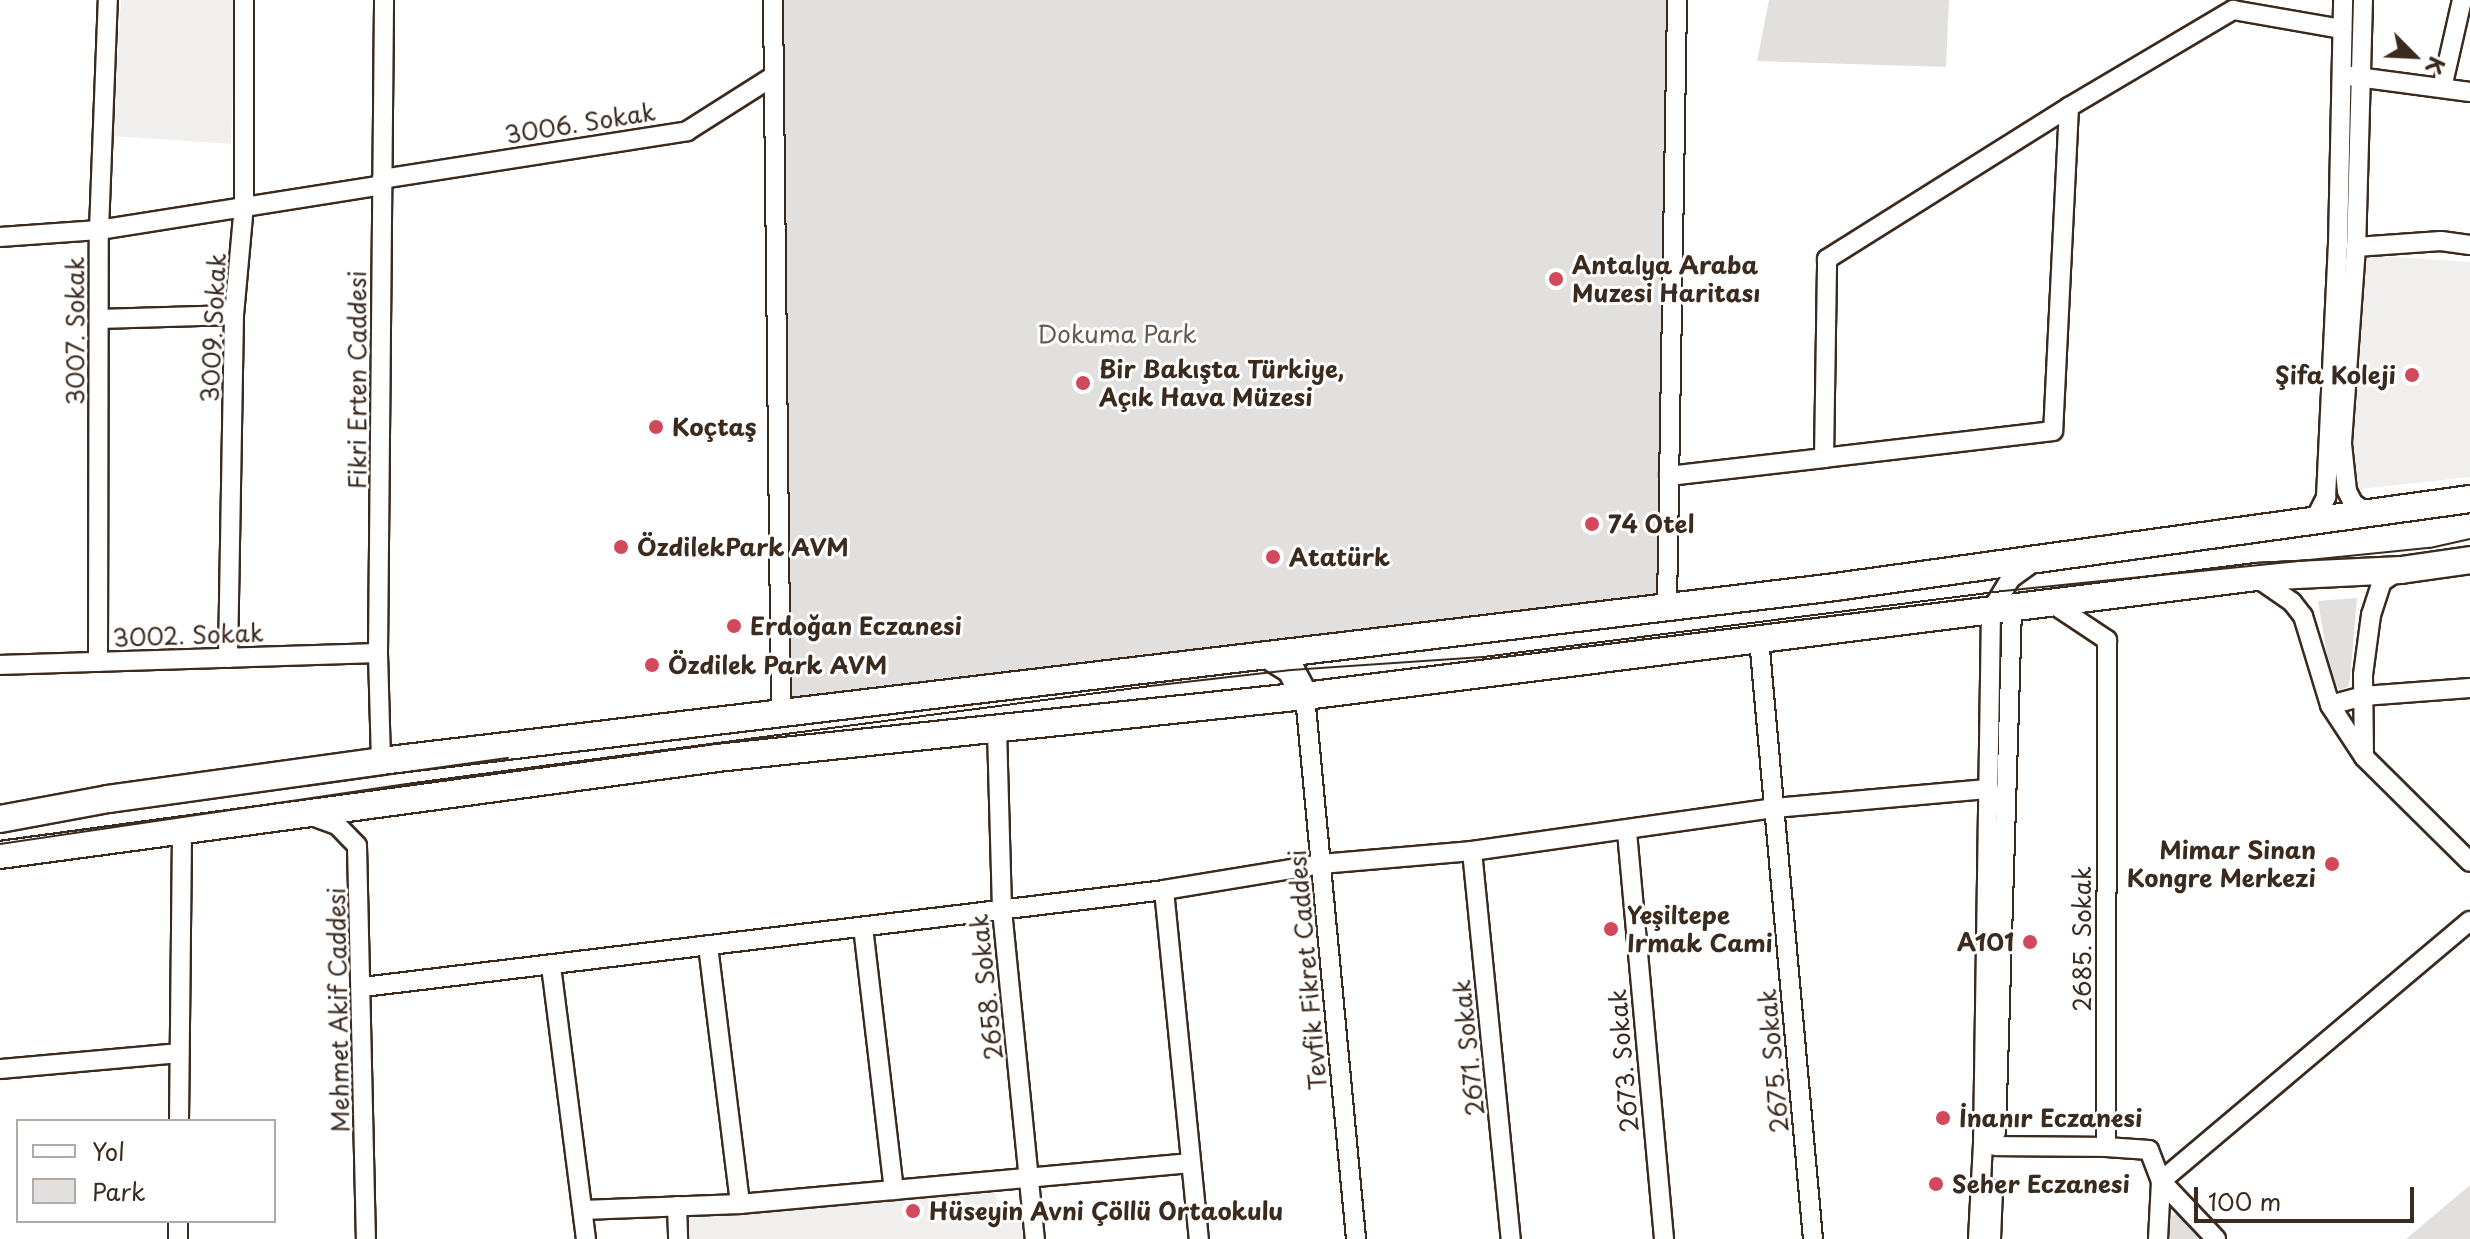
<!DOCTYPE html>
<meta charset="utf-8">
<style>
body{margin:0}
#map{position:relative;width:2470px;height:1239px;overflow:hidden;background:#fff;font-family:"Playpen Sans",sans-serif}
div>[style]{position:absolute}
.built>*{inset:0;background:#f1efee}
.green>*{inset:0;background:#e2e0de}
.roads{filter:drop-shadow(2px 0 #3b2a1e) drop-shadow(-2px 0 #3b2a1e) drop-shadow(0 2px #3b2a1e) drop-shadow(0 -2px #3b2a1e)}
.minor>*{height:18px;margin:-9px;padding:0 9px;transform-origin:9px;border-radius:9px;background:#fff}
.highway>*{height:26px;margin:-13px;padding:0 13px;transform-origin:13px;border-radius:13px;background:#fff}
.tram>*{height:2px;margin:-1px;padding:0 1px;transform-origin:1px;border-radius:1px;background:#3b2a1e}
.dots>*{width:22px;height:22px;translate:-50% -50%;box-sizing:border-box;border:4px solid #fff;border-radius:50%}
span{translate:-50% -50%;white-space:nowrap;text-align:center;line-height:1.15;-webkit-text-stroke:6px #fff;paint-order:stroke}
.street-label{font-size:24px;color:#3b2a1e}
.poi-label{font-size:24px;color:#3b2a1e;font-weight:700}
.left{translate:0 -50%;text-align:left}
.right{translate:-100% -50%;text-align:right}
.park-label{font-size:24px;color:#65584e}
.legend{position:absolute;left:16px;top:1119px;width:260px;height:104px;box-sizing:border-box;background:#fff;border:2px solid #b1aaa5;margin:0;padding:10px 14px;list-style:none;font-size:24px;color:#3b2a1e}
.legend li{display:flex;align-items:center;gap:16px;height:40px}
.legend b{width:40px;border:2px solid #b1aaa5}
.north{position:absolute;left:2374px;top:16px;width:80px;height:80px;-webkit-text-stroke:6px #fff;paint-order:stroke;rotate:114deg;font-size:22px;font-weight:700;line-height:32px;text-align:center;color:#3b2a1e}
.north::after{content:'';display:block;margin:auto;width:28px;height:36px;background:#3b2a1e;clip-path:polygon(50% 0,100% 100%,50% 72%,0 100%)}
.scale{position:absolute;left:2194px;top:1187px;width:220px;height:36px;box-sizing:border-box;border:4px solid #3b2a1e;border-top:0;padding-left:10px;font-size:24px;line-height:28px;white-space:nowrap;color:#3b2a1e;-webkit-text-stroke:6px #fff;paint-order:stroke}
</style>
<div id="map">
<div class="built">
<i style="clip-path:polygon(121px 0,236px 0,231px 144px,113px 136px)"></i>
<i style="clip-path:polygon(2362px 255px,2470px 262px,2470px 477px,2352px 490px,2348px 393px,2358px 357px)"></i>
<i style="clip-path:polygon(996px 1193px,999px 1217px,1021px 1216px,1023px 1239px,689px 1239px,688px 1215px)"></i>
</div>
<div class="green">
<i style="clip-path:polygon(769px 0,1677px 0,1667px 606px,781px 711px)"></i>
<i style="clip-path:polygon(1769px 0,1949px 0,1946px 67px,1757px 61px)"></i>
<i style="clip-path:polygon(2357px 598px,2350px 679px,2348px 687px,2339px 690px,2331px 680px,2318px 601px)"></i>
<i style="clip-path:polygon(2470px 1185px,2470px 1239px,2406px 1239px)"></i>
<i style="clip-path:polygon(2180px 1212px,2205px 1239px,2168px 1239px,2167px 1218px)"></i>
</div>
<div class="roads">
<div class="minor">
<i style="left:773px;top:0;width:711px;rotate:89.36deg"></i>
<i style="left:2363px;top:0;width:247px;rotate:91.6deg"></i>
<i style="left:2356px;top:247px;width:197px;rotate:94.1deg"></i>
<i style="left:2342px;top:444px;width:47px;rotate:83.9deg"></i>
<i style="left:2347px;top:491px;width:13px;rotate:63deg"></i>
<i style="left:2353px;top:503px;width:16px;rotate:35deg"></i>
<i style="left:2350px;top:76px;width:121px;rotate:7.6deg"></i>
<i style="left:2442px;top:88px;width:90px;rotate:-77.2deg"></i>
<i style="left:2069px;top:107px;width:324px;rotate:92.8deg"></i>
<i style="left:2053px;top:431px;width:231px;rotate:173.3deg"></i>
<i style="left:1824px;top:458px;width:199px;rotate:-89.1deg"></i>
<i style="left:1827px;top:259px;width:286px;rotate:-32.1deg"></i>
<i style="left:2069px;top:107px;width:191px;rotate:-30.6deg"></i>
<i style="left:2233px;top:10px;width:111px;rotate:9.9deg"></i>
<i style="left:382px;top:179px;width:309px;rotate:-8.9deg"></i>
<i style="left:687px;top:131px;width:101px;rotate:-32.4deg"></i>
<i style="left:0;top:237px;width:99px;rotate:-4deg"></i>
<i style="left:99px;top:230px;width:287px;rotate:-9deg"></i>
<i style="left:2356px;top:247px;width:85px;rotate:-4deg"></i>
<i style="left:2441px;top:241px;width:29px;rotate:8deg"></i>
<i style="left:99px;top:319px;width:135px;rotate:-1.7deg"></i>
<i style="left:1669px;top:476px;width:156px;rotate:-6.6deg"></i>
<i style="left:2315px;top:519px;width:25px;rotate:-63deg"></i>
<i style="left:2326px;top:497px;width:252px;rotate:-87.3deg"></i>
<i style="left:2338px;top:245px;width:245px;rotate:-88.8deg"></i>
<i style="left:2256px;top:577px;width:44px;rotate:34.8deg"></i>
<i style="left:2292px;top:602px;width:18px;rotate:52deg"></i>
<i style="left:2303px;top:616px;width:93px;rotate:73.1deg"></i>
<i style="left:2330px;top:705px;width:62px;rotate:56.8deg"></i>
<i style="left:2364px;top:757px;width:149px;rotate:44.7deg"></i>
<i style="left:2053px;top:604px;width:65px;rotate:33.7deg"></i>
<i style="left:2107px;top:640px;width:507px;rotate:90.11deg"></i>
<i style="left:2106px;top:1147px;width:43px;rotate:4deg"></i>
<i style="left:2149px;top:1150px;width:33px;rotate:69deg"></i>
<i style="left:2161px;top:1181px;width:80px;rotate:46.5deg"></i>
<i style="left:1667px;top:606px;width:606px;rotate:-89.05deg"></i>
<i style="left:1759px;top:639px;width:602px;rotate:84.86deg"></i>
<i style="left:228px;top:658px;width:343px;rotate:-89deg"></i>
<i style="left:234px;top:315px;width:110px;rotate:-84.8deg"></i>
<i style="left:244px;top:205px;width:205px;rotate:-90deg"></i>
<i style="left:98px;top:662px;width:432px;rotate:-89.9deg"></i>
<i style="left:99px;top:230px;width:230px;rotate:-87.8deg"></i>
<i style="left:0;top:665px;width:378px;rotate:-1.8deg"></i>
<i style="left:1305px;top:696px;width:545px;rotate:84.63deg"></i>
<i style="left:2330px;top:705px;width:34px;rotate:-15deg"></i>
<i style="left:2363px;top:696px;width:107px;rotate:-4.3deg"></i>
<i style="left:997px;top:730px;width:180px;rotate:88.4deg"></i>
<i style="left:1002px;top:910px;width:331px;rotate:84.3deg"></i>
<i style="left:2364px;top:757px;width:82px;rotate:-90.7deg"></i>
<i style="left:2363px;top:675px;width:61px;rotate:-82.4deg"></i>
<i style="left:2371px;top:615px;width:35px;rotate:-72deg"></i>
<i style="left:2382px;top:582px;width:19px;rotate:-35deg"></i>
<i style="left:381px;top:761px;width:108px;rotate:-91.6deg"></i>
<i style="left:378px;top:653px;width:653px;rotate:-89.47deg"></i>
<i style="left:312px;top:816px;width:27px;rotate:20deg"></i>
<i style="left:337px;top:825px;width:29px;rotate:46deg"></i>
<i style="left:357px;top:846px;width:393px;rotate:88.7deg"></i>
<i style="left:1627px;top:832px;width:409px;rotate:84.8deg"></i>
<i style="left:1472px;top:851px;width:390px;rotate:84.3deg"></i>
<i style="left:1164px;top:890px;width:351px;rotate:84.3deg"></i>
<i style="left:863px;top:927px;width:265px;rotate:83.3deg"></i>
<i style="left:708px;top:946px;width:260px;rotate:82.9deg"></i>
<i style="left:551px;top:966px;width:275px;rotate:82.7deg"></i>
<i style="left:363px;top:987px;width:807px;rotate:-6.9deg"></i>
<i style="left:1164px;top:890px;width:159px;rotate:-9.4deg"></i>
<i style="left:1321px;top:864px;width:152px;rotate:-4.9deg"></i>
<i style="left:1472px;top:851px;width:306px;rotate:-8.1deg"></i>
<i style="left:1775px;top:808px;width:215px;rotate:-5.1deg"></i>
<i style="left:0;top:1069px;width:180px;rotate:-5.1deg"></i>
<i style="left:179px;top:1121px;width:290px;rotate:-89.4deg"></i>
<i style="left:1996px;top:1132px;width:523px;rotate:-88.25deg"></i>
<i style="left:1995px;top:1146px;width:111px;rotate:0.5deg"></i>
<i style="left:677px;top:1206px;width:33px;rotate:88deg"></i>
<i style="left:583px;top:1210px;width:157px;rotate:-2.2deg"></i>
<i style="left:740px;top:1204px;width:452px;rotate:-5.2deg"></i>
<i style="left:178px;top:1239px;width:18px;rotate:-90deg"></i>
<i style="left:1978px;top:1239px;width:95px;rotate:-87deg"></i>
<i style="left:1983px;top:1144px;width:533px;rotate:-89.14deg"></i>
<i style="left:1991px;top:611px;width:37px;rotate:-59deg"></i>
<i style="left:2010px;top:579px;width:27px;rotate:-36deg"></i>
<i style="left:1991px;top:1239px;width:49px;rotate:-87.7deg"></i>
<i style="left:2158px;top:1239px;width:58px;rotate:-87deg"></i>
<i style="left:2161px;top:1181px;width:404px;rotate:-40.1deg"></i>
</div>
<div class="highway">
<i style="left:1269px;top:656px;width:26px;rotate:32deg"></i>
<i style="left:1291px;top:670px;width:30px;rotate:62deg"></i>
<i style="left:0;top:819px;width:110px;rotate:-10.5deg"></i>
<i style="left:108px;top:799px;width:276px;rotate:-7.9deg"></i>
<i style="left:381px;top:761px;width:1464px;rotate:-6.82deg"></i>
<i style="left:1835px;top:587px;width:641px;rotate:-7.89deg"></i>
<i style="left:0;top:855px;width:724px;rotate:-7.7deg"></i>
<i style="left:717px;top:758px;width:591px;rotate:-6.02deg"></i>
<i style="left:1305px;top:696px;width:958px;rotate:-7.13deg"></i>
<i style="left:2256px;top:577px;width:145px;rotate:-2.8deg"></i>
<i style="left:2401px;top:570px;width:70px;rotate:-8.2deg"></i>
</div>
</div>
<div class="tram">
<i style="left:306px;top:786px;width:204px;rotate:-7.9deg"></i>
<i style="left:0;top:844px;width:410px;rotate:-8.4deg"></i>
<i style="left:406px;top:784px;width:750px;rotate:-7.5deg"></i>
<i style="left:1150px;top:686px;width:142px;rotate:-6.5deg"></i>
<i style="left:1291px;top:670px;width:192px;rotate:-3.9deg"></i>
<i style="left:1483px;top:657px;width:524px;rotate:-7.23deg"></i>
<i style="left:2003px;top:591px;width:429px;rotate:-5.8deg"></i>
<i style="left:2430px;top:548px;width:41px;rotate:-12.7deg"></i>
</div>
<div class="dots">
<i style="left:1556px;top:279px;background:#d1495b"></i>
<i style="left:2412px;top:375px;background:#d1495b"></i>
<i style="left:1083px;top:383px;background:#d1495b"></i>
<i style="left:656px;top:427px;background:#d1495b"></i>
<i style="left:1592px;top:524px;background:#d1495b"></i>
<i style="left:621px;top:547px;background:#d1495b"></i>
<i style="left:1273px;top:557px;background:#d1495b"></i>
<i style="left:734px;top:626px;background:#d1495b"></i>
<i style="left:652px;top:665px;background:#d1495b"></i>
<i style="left:2332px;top:864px;background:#d1495b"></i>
<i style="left:1611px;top:929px;background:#d1495b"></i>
<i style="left:2030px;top:942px;background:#d1495b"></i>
<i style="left:1943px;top:1118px;background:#d1495b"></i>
<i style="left:1936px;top:1184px;background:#d1495b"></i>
<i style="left:913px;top:1211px;background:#d1495b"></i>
</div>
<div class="street-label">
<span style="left:580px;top:123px;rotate:-9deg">3006. Sokak</span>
<span style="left:213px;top:328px;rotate:-87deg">3009. Sokak</span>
<span style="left:75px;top:331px;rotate:-90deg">3007. Sokak</span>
<span style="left:357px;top:380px;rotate:-90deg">Fikri Erten Caddesi</span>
<span style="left:188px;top:635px;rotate:-2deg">3002. Sokak</span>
<span style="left:2082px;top:939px;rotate:-90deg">2685. Sokak</span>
<span style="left:1307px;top:970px;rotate:-95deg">Tevfik Fikret Caddesi</span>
<span style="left:986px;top:987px;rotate:-96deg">2658. Sokak</span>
<span style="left:338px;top:1010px;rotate:-91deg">Mehmet Akif Caddesi</span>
<span style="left:1468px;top:1048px;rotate:-96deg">2671. Sokak</span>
<span style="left:1623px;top:1061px;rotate:-95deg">2673. Sokak</span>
<span style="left:1773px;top:1061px;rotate:-95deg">2675. Sokak</span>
</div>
<div class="poi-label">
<span class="left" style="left:1572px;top:279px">Antalya Araba<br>Muzesi Haritası</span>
<span class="left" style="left:1099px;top:383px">Bir Bakışta Türkiye,<br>Açık Hava Müzesi</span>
<span class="right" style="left:2396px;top:375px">Şifa Koleji</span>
<span class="left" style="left:672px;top:427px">Koçtaş</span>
<span class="left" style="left:1608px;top:524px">74 Otel</span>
<span class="left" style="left:637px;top:547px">ÖzdilekPark AVM</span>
<span class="left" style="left:1289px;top:557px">Atatürk</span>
<span class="left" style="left:750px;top:626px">Erdoğan Eczanesi</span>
<span class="left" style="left:668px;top:665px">Özdilek Park AVM</span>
<span class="right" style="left:2316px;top:864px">Mimar Sinan<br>Kongre Merkezi</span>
<span class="left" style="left:1627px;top:929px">Yeşiltepe<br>Irmak Cami</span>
<span class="right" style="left:2014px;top:942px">A101</span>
<span class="left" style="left:1959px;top:1118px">İnanır Eczanesi</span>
<span class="left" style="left:1952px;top:1184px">Seher Eczanesi</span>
<span class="left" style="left:929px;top:1211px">Hüseyin Avni Çöllü Ortaokulu</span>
</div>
<div class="park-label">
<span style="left:1117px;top:334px">Dokuma Park</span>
</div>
<ul class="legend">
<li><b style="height:10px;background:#fff"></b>Yol</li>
<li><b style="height:22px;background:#e2e0de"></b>Park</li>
</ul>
<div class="north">K</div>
<div class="scale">100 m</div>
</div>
